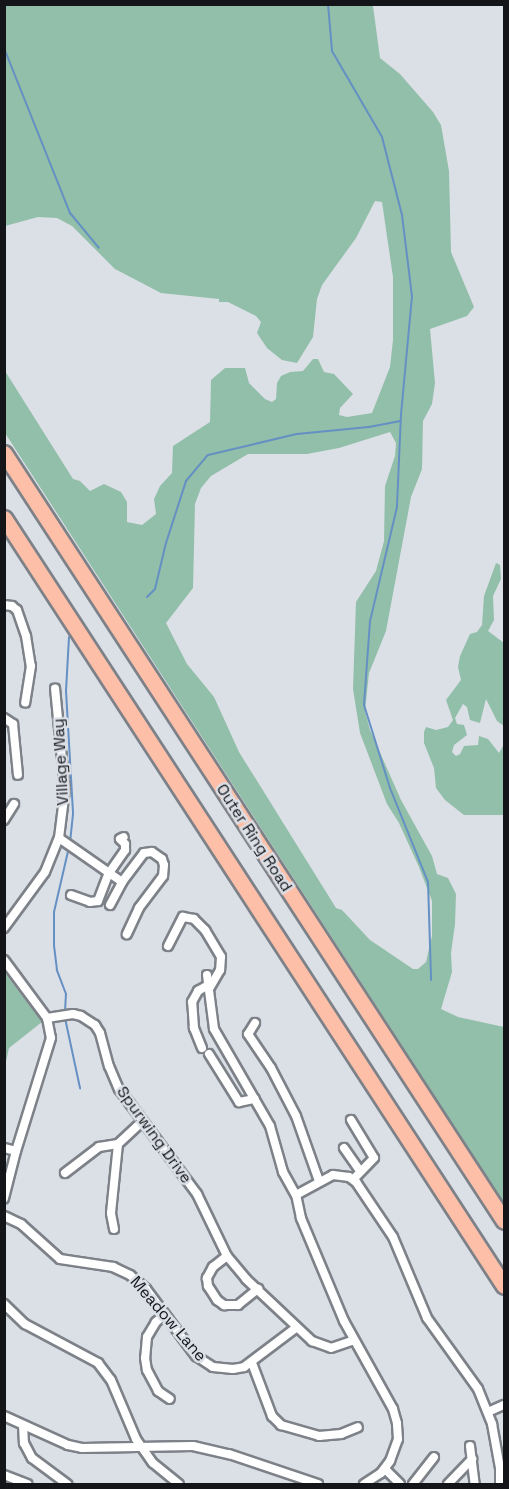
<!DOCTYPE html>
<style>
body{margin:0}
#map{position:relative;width:509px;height:1489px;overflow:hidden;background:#dbdfe6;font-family:"Space Grotesk",sans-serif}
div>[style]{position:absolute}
.green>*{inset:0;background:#92bfa9}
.stream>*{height:2px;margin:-1px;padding:0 1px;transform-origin:1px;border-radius:1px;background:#6490c3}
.roads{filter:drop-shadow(2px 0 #7d8188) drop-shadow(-2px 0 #7d8188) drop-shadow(0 2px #7d8188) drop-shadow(0 -2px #7d8188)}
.street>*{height:8px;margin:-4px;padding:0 4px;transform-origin:4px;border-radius:4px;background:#fff}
.highway>*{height:15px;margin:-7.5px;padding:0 7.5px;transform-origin:7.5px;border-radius:7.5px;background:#febfa8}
span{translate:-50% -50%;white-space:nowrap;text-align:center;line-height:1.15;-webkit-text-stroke:5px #dbdfe6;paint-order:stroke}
.street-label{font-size:16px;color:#141518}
.frame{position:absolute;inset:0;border:6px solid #141518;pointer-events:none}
</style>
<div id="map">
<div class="green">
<i style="clip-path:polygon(evenodd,4px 5px,375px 5px,373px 6px,380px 58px,400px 74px,433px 112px,441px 125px,449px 171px,451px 252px,474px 307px,467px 316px,430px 329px,435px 383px,432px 404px,423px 421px,422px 469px,411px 497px,386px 631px,369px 673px,365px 711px,370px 730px,401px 800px,432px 856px,437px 874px,448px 878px,456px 894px,455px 924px,451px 953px,452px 972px,441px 1009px,458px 1017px,504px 1027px,504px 1203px,5px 433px,5px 371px,73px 479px,80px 481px,90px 491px,104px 484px,121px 492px,127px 502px,127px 522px,142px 525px,156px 514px,154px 499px,160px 486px,172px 473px,173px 446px,210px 422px,211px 380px,225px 368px,245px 368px,249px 383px,265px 399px,272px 402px,276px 399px,277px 383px,281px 376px,290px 372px,303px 371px,313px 359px,318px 359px,324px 372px,334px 374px,353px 394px,340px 408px,339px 415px,347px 417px,372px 413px,390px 367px,393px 340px,393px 277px,382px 202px,375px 201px,356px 238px,322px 285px,317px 299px,313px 337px,297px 363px,282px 360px,267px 348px,257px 333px,261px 322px,256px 316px,228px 302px,219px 302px,219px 299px,161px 293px,115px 269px,72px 226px,57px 218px,38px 217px,5px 226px,4px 5px,390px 432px,396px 443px,395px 456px,385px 486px,384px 541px,376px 571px,356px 602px,353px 689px,360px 733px,387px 804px,399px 823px,419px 867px,432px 901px,432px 936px,426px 962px,418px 969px,413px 969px,370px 940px,342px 910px,336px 908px,239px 752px,214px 697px,187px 664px,166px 623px,193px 588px,195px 504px,201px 488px,211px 476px,248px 454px,307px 454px,339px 448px,390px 432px)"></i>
<i style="clip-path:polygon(496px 563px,500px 565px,501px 579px,493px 596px,494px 620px,488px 631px,504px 643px,504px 726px,497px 721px,486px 699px,480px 723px,470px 720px,467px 707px,463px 704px,455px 718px,457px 724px,464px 725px,467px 735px,454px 745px,452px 752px,456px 756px,460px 754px,464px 746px,478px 745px,479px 736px,488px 739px,499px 753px,504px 744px,504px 815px,464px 815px,445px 800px,436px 788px,434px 768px,424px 743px,424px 732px,426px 727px,436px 730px,448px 727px,453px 720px,446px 700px,461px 680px,458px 667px,460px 656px,470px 634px,477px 632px,482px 625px,484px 596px)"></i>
<i style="clip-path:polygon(5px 973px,42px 1022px,9px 1048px,5px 1066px)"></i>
</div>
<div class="stream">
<i style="left:328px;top:4px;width:47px;rotate:85.1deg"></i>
<i style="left:332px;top:51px;width:99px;rotate:59.8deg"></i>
<i style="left:382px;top:137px;width:81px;rotate:75.6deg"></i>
<i style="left:402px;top:215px;width:82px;rotate:83deg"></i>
<i style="left:412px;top:296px;width:119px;rotate:95.3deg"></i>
<i style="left:401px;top:414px;width:93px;rotate:92.5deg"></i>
<i style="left:397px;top:507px;width:117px;rotate:103.3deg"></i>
<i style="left:370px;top:621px;width:84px;rotate:94.1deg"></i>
<i style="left:364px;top:705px;width:87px;rotate:72.6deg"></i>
<i style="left:390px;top:788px;width:101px;rotate:68deg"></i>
<i style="left:428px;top:882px;width:98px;rotate:88.2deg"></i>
<i style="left:4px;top:48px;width:178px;rotate:68.2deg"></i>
<i style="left:70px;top:213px;width:45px;rotate:50.4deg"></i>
<i style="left:147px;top:597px;width:11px;rotate:-45deg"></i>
<i style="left:155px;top:589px;width:47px;rotate:-76.6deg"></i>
<i style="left:166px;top:543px;width:65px;rotate:-72.1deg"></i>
<i style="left:186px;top:481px;width:34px;rotate:-50deg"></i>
<i style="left:208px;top:455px;width:91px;rotate:-13.3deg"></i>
<i style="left:297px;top:434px;width:72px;rotate:-5.6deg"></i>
<i style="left:369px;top:427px;width:32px;rotate:-11deg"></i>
<i style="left:69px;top:637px;width:54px;rotate:93.2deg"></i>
<i style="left:66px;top:691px;width:123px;rotate:86.7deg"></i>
<i style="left:73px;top:814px;width:28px;rotate:96deg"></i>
<i style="left:65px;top:1012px;width:18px;rotate:-87deg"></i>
<i style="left:66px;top:994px;width:26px;rotate:-111deg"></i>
<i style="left:57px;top:970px;width:25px;rotate:-97deg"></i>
<i style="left:54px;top:945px;width:33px;rotate:-90deg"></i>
<i style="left:54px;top:912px;width:67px;rotate:-77deg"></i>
<i style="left:65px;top:1018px;width:72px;rotate:77.9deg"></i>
</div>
<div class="roads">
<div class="street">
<i style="left:4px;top:605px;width:8px;rotate:7deg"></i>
<i style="left:12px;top:606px;width:6px;rotate:39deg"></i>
<i style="left:17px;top:610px;width:28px;rotate:71deg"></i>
<i style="left:26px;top:636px;width:30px;rotate:81deg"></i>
<i style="left:31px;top:666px;width:37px;rotate:99deg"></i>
<i style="left:4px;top:718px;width:11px;rotate:34deg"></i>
<i style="left:13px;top:724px;width:51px;rotate:84.4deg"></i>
<i style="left:4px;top:820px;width:19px;rotate:-58deg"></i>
<i style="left:59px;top:838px;width:77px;rotate:34.9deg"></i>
<i style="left:71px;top:895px;width:20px;rotate:20deg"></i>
<i style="left:90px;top:902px;width:8px;rotate:-7deg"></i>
<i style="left:98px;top:901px;width:30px;rotate:-69deg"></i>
<i style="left:109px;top:873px;width:28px;rotate:-55deg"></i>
<i style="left:125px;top:850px;width:6px;rotate:-90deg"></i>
<i style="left:125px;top:844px;width:7px;rotate:-135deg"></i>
<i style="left:120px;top:839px;width:4px;rotate:-27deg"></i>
<i style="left:110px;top:905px;width:26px;rotate:-62deg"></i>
<i style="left:122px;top:882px;width:36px;rotate:-53deg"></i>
<i style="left:144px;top:853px;width:8px;rotate:-7deg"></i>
<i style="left:152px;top:852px;width:12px;rotate:35deg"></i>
<i style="left:162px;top:859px;width:6px;rotate:72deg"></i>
<i style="left:164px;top:865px;width:11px;rotate:95deg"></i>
<i style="left:163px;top:876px;width:40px;rotate:127deg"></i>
<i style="left:139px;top:908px;width:29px;rotate:115deg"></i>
<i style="left:4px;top:928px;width:69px;rotate:-53.8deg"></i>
<i style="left:45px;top:872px;width:37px;rotate:-68deg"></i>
<i style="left:59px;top:838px;width:48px;rotate:-82.9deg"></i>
<i style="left:65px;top:790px;width:102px;rotate:-95.6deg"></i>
<i style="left:168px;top:946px;width:33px;rotate:-63deg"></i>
<i style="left:183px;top:917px;width:11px;rotate:10deg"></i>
<i style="left:194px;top:919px;width:16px;rotate:45deg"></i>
<i style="left:205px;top:930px;width:31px;rotate:59deg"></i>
<i style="left:221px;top:957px;width:13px;rotate:94deg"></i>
<i style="left:220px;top:970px;width:22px;rotate:120deg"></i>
<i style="left:4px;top:960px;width:72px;rotate:53.4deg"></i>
<i style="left:47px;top:1018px;width:20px;rotate:79deg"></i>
<i style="left:51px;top:1038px;width:118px;rotate:107.2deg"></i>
<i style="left:16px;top:1151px;width:49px;rotate:104.3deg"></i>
<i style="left:207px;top:975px;width:54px;rotate:82.6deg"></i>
<i style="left:214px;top:1029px;width:112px;rotate:60deg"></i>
<i style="left:270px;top:1126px;width:48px;rotate:74.2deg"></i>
<i style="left:283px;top:1172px;width:26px;rotate:61deg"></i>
<i style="left:47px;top:1018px;width:26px;rotate:-9deg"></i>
<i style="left:73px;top:1014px;width:8px;rotate:14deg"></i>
<i style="left:81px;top:1016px;width:17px;rotate:33deg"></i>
<i style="left:95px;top:1025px;width:9px;rotate:58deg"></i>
<i style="left:100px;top:1033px;width:34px;rotate:75deg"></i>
<i style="left:109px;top:1066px;width:25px;rotate:67deg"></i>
<i style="left:119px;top:1089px;width:131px;rotate:53.4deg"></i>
<i style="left:197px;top:1194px;width:69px;rotate:64.2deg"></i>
<i style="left:227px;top:1256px;width:30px;rotate:50deg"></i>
<i style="left:246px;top:1279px;width:91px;rotate:43.2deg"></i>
<i style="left:312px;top:1341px;width:20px;rotate:20deg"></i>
<i style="left:331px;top:1348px;width:24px;rotate:-19deg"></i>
<i style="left:255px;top:1023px;width:13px;rotate:122deg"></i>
<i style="left:248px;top:1034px;width:41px;rotate:55.9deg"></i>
<i style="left:271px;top:1068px;width:54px;rotate:62.5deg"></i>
<i style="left:296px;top:1116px;width:69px;rotate:70.5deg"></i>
<i style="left:202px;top:1048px;width:22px;rotate:-112deg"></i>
<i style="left:194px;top:1028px;width:26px;rotate:-94deg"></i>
<i style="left:192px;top:1002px;width:13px;rotate:-61deg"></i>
<i style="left:198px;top:991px;width:12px;rotate:-31deg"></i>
<i style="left:209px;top:1054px;width:57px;rotate:58deg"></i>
<i style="left:239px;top:1102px;width:16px;rotate:-11deg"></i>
<i style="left:351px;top:1120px;width:44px;rotate:58.8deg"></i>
<i style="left:374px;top:1158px;width:30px;rotate:134deg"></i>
<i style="left:4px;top:1148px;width:12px;rotate:14deg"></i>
<i style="left:344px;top:1148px;width:28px;rotate:55deg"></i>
<i style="left:65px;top:1173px;width:43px;rotate:-37.4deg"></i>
<i style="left:99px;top:1147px;width:19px;rotate:-9deg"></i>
<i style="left:4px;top:1216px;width:19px;rotate:25deg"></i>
<i style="left:21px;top:1224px;width:52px;rotate:41.9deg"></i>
<i style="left:60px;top:1259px;width:54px;rotate:8.6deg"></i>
<i style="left:113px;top:1267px;width:19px;rotate:25deg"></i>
<i style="left:130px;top:1275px;width:21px;rotate:41deg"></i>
<i style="left:146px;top:1289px;width:84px;rotate:53.3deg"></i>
<i style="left:196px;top:1356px;width:20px;rotate:33deg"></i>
<i style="left:213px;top:1367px;width:20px;rotate:6deg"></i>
<i style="left:233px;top:1369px;width:11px;rotate:-10deg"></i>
<i style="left:244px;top:1367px;width:66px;rotate:-37deg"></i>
<i style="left:114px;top:1229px;width:16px;rotate:-101deg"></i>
<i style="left:111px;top:1213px;width:69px;rotate:-84.2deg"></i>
<i style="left:118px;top:1144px;width:33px;rotate:-43deg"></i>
<i style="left:227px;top:1256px;width:18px;rotate:142deg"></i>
<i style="left:213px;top:1267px;width:13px;rotate:119deg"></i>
<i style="left:207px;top:1278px;width:8px;rotate:83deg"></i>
<i style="left:208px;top:1286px;width:17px;rotate:57deg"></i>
<i style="left:217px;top:1300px;width:9px;rotate:36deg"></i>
<i style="left:224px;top:1305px;width:14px"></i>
<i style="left:238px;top:1305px;width:26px;rotate:-39deg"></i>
<i style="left:4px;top:1304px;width:29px;rotate:44deg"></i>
<i style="left:25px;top:1324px;width:83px;rotate:28.1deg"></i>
<i style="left:98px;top:1363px;width:21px;rotate:53deg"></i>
<i style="left:111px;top:1380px;width:64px;rotate:67deg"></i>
<i style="left:136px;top:1439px;width:29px;rotate:55deg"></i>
<i style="left:153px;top:1463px;width:33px;rotate:39deg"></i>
<i style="left:164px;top:1315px;width:11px;rotate:139deg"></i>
<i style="left:156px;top:1322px;width:17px;rotate:121deg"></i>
<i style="left:147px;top:1337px;width:21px;rotate:95deg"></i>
<i style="left:145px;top:1358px;width:12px;rotate:81deg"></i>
<i style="left:147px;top:1370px;width:24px;rotate:62deg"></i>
<i style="left:158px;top:1391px;width:14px;rotate:34deg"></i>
<i style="left:252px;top:1363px;width:57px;rotate:69.3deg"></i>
<i style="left:272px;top:1416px;width:13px;rotate:45deg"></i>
<i style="left:281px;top:1425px;width:40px;rotate:16deg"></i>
<i style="left:319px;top:1436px;width:22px;rotate:-5deg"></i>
<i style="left:341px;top:1434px;width:18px;rotate:-22deg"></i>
<i style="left:488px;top:1412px;width:17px;rotate:-24deg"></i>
<i style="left:4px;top:1416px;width:70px;rotate:24.4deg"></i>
<i style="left:68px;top:1445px;width:14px;rotate:12deg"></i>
<i style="left:82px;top:1448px;width:111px;rotate:-1deg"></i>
<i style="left:193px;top:1446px;width:37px;rotate:13deg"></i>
<i style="left:229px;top:1454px;width:94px;rotate:18.6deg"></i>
<i style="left:23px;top:1425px;width:18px;rotate:87deg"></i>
<i style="left:24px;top:1443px;width:17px;rotate:62deg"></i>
<i style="left:32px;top:1458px;width:44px;rotate:36.6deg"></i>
<i style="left:470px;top:1446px;width:38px;rotate:83deg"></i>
<i style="left:385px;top:1469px;width:21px;rotate:45deg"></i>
<i style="left:4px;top:1475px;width:25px;rotate:21deg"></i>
<i style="left:364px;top:1484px;width:20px;rotate:-33deg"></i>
<i style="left:381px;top:1473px;width:15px;rotate:-53deg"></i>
<i style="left:390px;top:1461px;width:23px;rotate:-70deg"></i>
<i style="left:398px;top:1439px;width:16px;rotate:-94deg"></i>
<i style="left:397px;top:1423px;width:15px;rotate:-106deg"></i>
<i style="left:393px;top:1409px;width:101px;rotate:-119.1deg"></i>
<i style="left:344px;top:1321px;width:112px;rotate:-112.7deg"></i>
<i style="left:301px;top:1218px;width:24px;rotate:-102deg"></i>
<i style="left:296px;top:1195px;width:42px;rotate:-28.4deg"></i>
<i style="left:333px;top:1175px;width:16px;rotate:7deg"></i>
<i style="left:349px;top:1177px;width:9px;rotate:36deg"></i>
<i style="left:356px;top:1182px;width:66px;rotate:56.1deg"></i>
<i style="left:393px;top:1237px;width:88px;rotate:67.2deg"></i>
<i style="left:427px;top:1318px;width:87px;rotate:54.3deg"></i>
<i style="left:478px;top:1389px;width:38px;rotate:68deg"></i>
<i style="left:492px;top:1424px;width:45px;rotate:79.7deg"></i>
<i style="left:500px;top:1468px;width:16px;rotate:90deg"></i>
<i style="left:413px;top:1484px;width:34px;rotate:-52deg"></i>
<i style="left:448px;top:1484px;width:35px;rotate:-46deg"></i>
</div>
<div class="highway">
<i style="left:4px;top:453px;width:916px;rotate:56.93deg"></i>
<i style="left:4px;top:518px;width:916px;rotate:56.93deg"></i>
</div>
</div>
<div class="street-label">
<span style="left:61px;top:762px;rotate:-93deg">Village Way</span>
<span style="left:254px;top:838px;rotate:57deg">Outer Ring Road</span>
<span style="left:154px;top:1135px;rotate:54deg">Spurwing Drive</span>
<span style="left:168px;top:1319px;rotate:49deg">Meadow Lane</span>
</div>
<div class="frame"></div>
</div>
